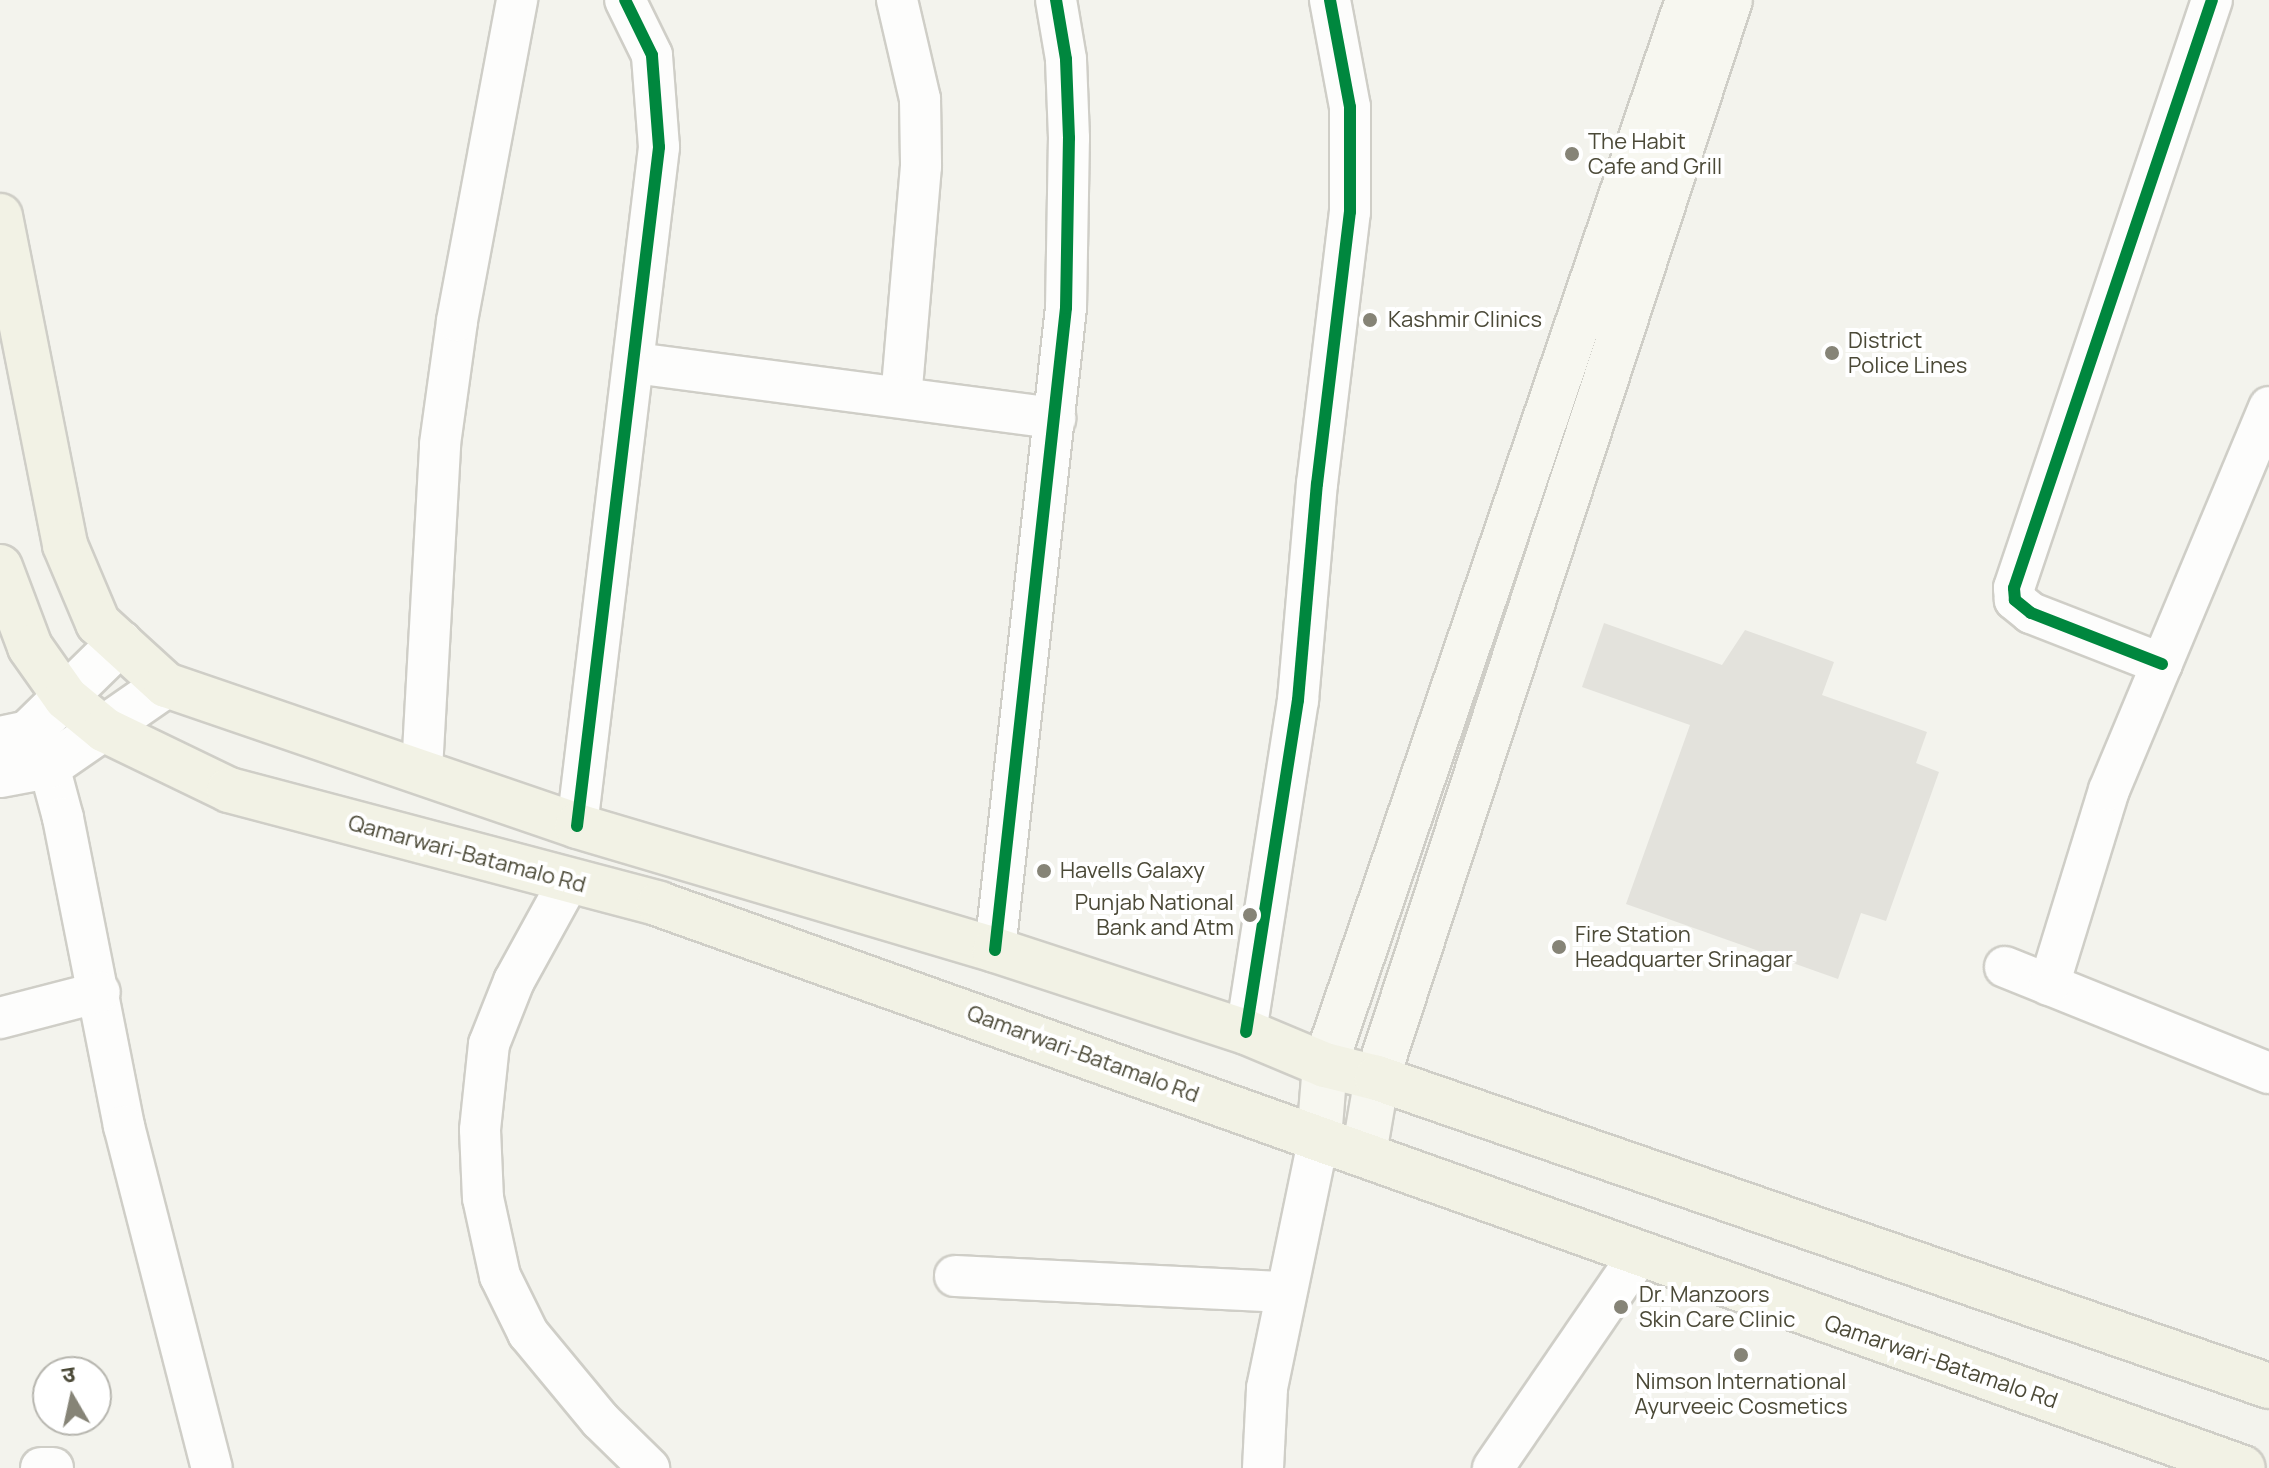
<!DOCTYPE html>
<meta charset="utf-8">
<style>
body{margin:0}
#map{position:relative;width:2269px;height:1468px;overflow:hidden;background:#f3f3ed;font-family:Manrope,"Noto Sans Devanagari",sans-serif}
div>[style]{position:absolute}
.parking>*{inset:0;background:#e3e2dc}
.roads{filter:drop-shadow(2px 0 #cfcec7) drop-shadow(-2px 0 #cfcec7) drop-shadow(0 2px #cfcec7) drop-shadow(0 -2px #cfcec7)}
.minor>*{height:40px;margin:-20px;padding:0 20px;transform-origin:20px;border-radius:20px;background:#fdfdfc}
.tertiary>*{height:44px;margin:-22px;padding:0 22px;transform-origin:22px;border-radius:22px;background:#fdfdfc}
.secondary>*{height:44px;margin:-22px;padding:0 22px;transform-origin:22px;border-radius:22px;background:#f7f7f0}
.primary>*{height:44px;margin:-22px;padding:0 22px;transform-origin:22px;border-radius:22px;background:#f2f2e5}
.cycleway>*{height:12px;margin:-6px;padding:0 6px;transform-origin:6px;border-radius:6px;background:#00873e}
.dots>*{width:22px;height:22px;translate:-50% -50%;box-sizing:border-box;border:4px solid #fff;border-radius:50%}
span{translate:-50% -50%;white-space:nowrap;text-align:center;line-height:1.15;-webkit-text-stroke:8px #fff;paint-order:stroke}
.poi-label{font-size:22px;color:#4b4937}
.left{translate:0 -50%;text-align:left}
.right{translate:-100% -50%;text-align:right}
.street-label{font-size:22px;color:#4b4937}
.north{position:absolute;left:32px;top:1356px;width:80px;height:80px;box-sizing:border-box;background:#fff;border:2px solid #b7b6af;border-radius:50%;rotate:351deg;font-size:22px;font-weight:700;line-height:32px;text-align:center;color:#4b4937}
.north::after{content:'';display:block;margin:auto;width:28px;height:36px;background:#868477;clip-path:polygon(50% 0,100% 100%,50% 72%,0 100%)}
</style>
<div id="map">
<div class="parking">
<i style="clip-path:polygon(1604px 623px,1722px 665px,1745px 630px,1834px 662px,1822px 695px,1927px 732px,1916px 763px,1939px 772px,1886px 921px,1861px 913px,1838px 979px,1626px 904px,1690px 725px,1582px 687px)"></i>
</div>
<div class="roads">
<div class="minor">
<i style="left:897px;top:0;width:102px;rotate:76.9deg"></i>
<i style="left:920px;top:99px;width:67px;rotate:89.1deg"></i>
<i style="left:921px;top:166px;width:232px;rotate:94.9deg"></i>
<i style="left:635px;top:363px;width:424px;rotate:7.5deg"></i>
<i style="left:2162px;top:664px;width:141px;rotate:-158.7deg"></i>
<i style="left:2031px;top:613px;width:21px;rotate:-141deg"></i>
<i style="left:2015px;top:600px;width:12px;rotate:-95deg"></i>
<i style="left:2014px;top:588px;width:620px;rotate:-71.39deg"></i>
<i style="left:33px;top:740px;width:31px;rotate:58deg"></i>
<i style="left:49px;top:766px;width:54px;rotate:74.9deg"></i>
<i style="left:63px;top:818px;width:314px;rotate:78.8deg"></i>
<i style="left:124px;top:1126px;width:353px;rotate:75.6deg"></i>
<i style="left:422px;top:770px;width:326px;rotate:-86.8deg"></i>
<i style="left:440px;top:444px;width:124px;rotate:-82.1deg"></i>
<i style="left:457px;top:321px;width:327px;rotate:-79.4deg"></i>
<i style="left:577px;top:826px;width:684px;rotate:-83.11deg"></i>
<i style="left:659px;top:147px;width:92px;rotate:-94.4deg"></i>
<i style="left:652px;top:55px;width:61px;rotate:-116.1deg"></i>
<i style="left:569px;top:881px;width:114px;rotate:118.8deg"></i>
<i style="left:514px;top:981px;width:68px;rotate:111.6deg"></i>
<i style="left:489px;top:1044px;width:86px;rotate:96deg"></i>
<i style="left:480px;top:1130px;width:68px;rotate:87.5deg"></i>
<i style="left:483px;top:1198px;width:80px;rotate:77.7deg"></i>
<i style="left:500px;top:1276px;width:64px;rotate:63.8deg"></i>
<i style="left:528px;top:1333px;width:113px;rotate:50.4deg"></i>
<i style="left:600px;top:1420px;width:69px;rotate:44.4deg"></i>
<i style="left:995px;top:950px;width:646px;rotate:-83.69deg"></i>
<i style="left:1066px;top:308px;width:170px;rotate:-89deg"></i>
<i style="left:1069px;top:138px;width:79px;rotate:-92.2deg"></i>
<i style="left:1066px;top:59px;width:60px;rotate:-99.6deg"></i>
<i style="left:2005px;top:967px;width:284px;rotate:21.9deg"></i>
<i style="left:2049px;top:985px;width:204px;rotate:-72.9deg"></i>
<i style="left:2109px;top:790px;width:415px;rotate:-67.3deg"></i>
<i style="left:0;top:1018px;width:103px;rotate:-14.6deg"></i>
<i style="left:1246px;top:1032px;width:336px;rotate:-81.1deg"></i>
<i style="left:1298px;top:700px;width:217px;rotate:-85deg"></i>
<i style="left:1317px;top:484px;width:274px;rotate:-83.1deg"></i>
<i style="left:1350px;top:212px;width:105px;rotate:-90deg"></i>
<i style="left:1350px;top:107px;width:109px;rotate:-100.6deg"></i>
<i style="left:955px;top:1276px;width:331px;rotate:2.8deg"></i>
<i style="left:41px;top:1468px;width:12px"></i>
<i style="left:1263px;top:1468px;width:80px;rotate:-87.1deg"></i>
<i style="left:1267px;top:1388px;width:255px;rotate:-78.3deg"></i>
<i style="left:1493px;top:1468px;width:257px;rotate:-55.6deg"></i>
</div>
<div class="tertiary">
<i style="left:0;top:739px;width:29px;rotate:-12deg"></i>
<i style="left:28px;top:733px;width:129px;rotate:-44.4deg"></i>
<i style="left:0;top:775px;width:50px;rotate:-10.4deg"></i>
<i style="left:49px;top:766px;width:142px;rotate:-34.7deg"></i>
</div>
<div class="secondary">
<i style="left:1319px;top:1138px;width:73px;rotate:-85.3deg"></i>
<i style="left:1325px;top:1065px;width:1125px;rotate:-71.18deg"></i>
<i style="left:1364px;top:1153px;width:76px;rotate:-80.2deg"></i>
<i style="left:1377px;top:1078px;width:1134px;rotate:-71.87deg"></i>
</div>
<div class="primary">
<i style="left:0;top:216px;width:335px;rotate:78.8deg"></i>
<i style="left:65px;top:545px;width:85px;rotate:67.1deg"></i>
<i style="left:98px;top:623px;width:92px;rotate:42.4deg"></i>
<i style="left:166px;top:685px;width:435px;rotate:18.9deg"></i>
<i style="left:577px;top:826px;width:436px;rotate:16.5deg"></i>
<i style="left:995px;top:950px;width:264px;rotate:18.1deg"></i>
<i style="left:1246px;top:1032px;width:86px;rotate:22.7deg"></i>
<i style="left:1325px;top:1065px;width:54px;rotate:14deg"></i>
<i style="left:1377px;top:1078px;width:944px;rotate:19.05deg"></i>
<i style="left:0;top:567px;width:85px;rotate:69.4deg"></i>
<i style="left:30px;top:647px;width:62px;rotate:54.8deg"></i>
<i style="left:66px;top:698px;width:50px;rotate:39.4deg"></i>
<i style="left:105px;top:730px;width:138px;rotate:25.8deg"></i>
<i style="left:229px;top:790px;width:445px;rotate:14.8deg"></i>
<i style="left:659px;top:904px;width:1681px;rotate:19.6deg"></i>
</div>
</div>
<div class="cycleway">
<i style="left:2162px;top:664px;width:141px;rotate:-158.7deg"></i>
<i style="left:2031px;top:613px;width:21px;rotate:-141deg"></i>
<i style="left:2015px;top:600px;width:12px;rotate:-95deg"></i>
<i style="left:2014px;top:588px;width:620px;rotate:-71.39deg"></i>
<i style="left:577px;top:826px;width:684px;rotate:-83.11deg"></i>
<i style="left:659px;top:147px;width:92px;rotate:-94.4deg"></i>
<i style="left:652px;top:55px;width:61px;rotate:-116.1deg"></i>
<i style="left:995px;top:950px;width:646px;rotate:-83.69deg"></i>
<i style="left:1066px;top:308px;width:170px;rotate:-89deg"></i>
<i style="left:1069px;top:138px;width:79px;rotate:-92.2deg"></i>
<i style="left:1066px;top:59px;width:60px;rotate:-99.6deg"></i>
<i style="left:1246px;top:1032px;width:336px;rotate:-81.1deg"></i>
<i style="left:1298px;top:700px;width:217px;rotate:-85deg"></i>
<i style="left:1317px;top:484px;width:274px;rotate:-83.1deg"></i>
<i style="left:1350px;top:212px;width:105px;rotate:-90deg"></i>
<i style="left:1350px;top:107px;width:109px;rotate:-100.6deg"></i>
</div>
<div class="dots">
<i style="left:1572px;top:154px;background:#868477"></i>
<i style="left:1370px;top:320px;background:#868477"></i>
<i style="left:1832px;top:353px;background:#868477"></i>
<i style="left:1044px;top:871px;background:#868477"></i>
<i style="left:1250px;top:915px;background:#868477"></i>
<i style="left:1559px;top:947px;background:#868477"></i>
<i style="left:1621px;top:1307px;background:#868477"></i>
<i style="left:1741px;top:1355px;background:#868477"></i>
</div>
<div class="poi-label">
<span class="left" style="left:1588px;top:154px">The Habit<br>Cafe and Grill</span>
<span class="left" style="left:1388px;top:320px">Kashmir Clinics</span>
<span class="left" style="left:1848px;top:353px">District<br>Police Lines</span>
<span class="left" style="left:1060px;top:871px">Havells Galaxy</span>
<span class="right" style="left:1234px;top:915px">Punjab National<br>Bank and Atm</span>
<span class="left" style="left:1575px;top:947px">Fire Station<br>Headquarter Srinagar</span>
<span class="left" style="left:1639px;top:1307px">Dr. Manzoors<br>Skin Care Clinic</span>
<span style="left:1741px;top:1394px">Nimson International<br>Ayurveeic Cosmetics</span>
</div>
<div class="street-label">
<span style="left:467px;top:854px;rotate:15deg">Qamarwari-Batamalo Rd</span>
<span style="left:1083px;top:1054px;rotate:20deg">Qamarwari-Batamalo Rd</span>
<span style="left:1941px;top:1362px;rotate:19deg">Qamarwari-Batamalo Rd</span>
</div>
<div class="north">उ</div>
</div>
